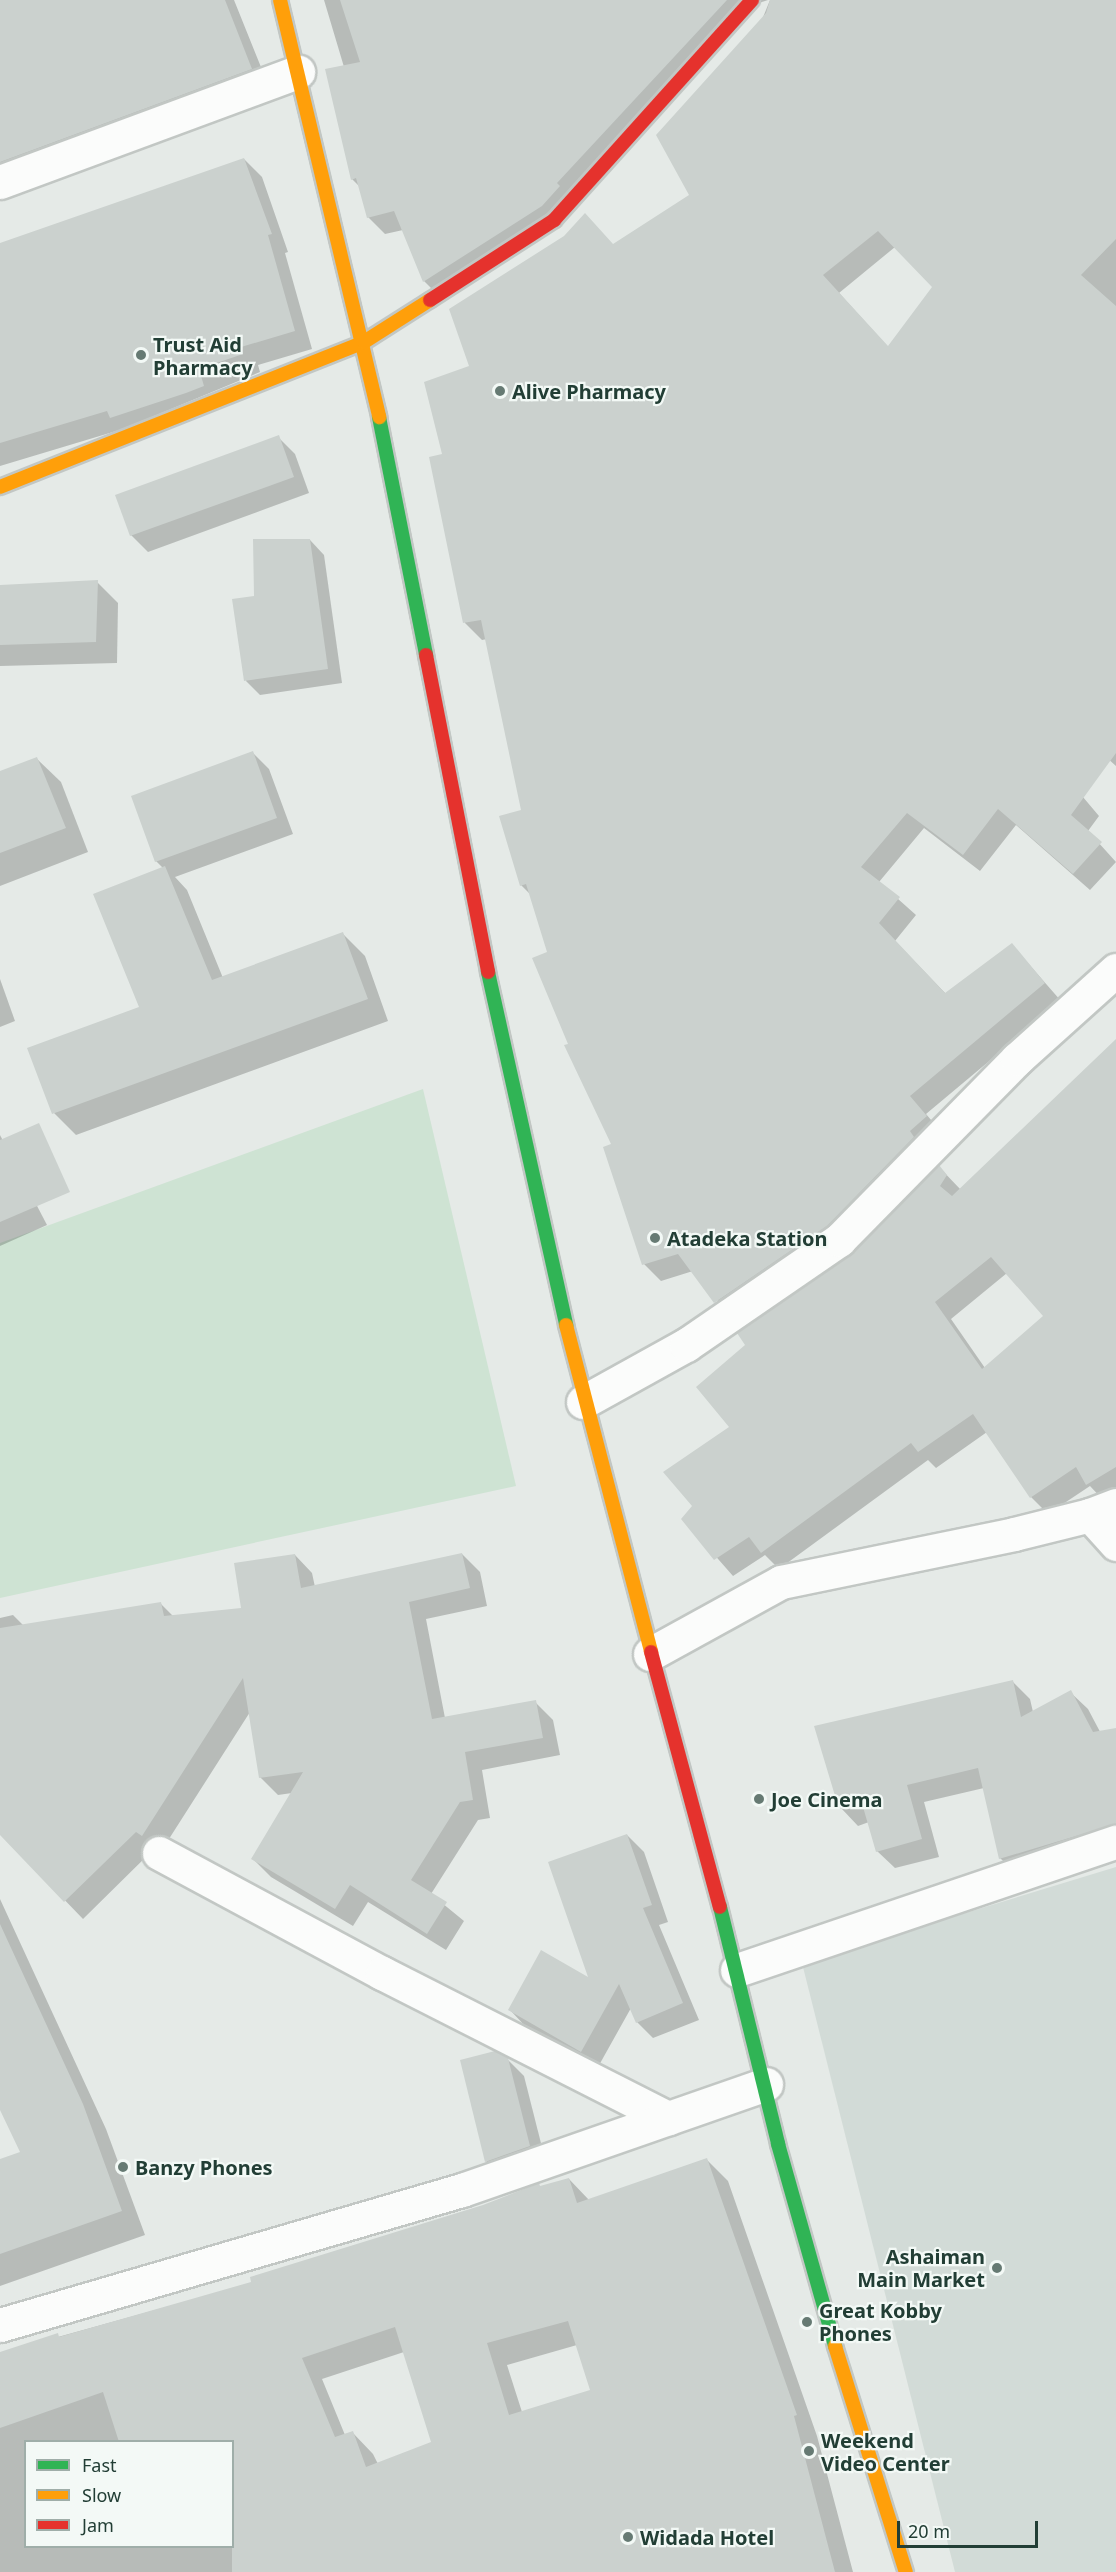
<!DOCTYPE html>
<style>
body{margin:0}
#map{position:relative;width:1116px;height:2572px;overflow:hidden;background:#e5eae7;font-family:"Noto Sans",sans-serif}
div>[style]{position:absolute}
.built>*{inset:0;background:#d2dbd7}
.green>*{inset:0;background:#cee3d3}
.shadow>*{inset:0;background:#0003}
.building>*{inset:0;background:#cbd1ce}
.roads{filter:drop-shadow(2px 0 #c2c7c4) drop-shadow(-2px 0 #c2c7c4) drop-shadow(0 2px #c2c7c4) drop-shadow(0 -2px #c2c7c4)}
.street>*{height:33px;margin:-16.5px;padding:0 16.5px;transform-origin:16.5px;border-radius:16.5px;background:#fbfcfb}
.fast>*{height:14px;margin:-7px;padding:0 7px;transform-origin:7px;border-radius:7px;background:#30b455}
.slow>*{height:14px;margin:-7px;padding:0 7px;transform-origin:7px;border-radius:7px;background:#ff9f0a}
.jam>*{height:14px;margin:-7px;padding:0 7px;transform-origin:7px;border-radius:7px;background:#e5322d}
.dots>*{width:16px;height:16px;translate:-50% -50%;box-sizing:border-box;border:3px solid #f3f9f6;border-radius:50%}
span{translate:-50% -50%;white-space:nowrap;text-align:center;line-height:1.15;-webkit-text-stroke:4.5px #f3f9f6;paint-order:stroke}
.poi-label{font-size:20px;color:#223e35;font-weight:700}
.left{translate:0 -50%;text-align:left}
.right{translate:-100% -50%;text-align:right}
.legend{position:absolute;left:24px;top:2440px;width:210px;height:108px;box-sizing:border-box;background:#f3f9f6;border:2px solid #9faea9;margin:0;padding:8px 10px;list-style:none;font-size:18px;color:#223e35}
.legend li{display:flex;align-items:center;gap:12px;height:30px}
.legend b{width:30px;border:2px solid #9faea9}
.scale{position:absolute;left:897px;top:2521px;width:141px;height:27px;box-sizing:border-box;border:3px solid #223e35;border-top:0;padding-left:8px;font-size:18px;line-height:21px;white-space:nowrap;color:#223e35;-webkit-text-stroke:4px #f3f9f6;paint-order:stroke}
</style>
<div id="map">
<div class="built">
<i style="clip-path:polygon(1116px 1867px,1116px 2572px,955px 2572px,802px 1963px)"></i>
</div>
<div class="green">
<i style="clip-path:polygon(423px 1089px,516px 1486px,0 1598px,0 1243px)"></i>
</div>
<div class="shadow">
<i style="clip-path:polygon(0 0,234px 0,269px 87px,3px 188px,0 198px)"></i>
<i style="clip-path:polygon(324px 0,768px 0,756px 4px,573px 201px,441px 298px,424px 281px,403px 230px,385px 234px,368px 217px,359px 186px,352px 179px,344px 67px)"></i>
<i style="clip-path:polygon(evenodd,770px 0,1116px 0,1116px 766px,1077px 731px,1050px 758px,1099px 816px,1088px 831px,1116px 862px,1090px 890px,1016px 825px,980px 871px,924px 828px,879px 882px,916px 915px,895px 941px,946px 994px,1012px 945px,1061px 1001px,926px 1114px,943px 1134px,733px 1319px,693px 1271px,661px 1281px,644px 1264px,613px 1145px,570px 1044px,549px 953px,531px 895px,521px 885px,523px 811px,487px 639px,482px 640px,465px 623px,444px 455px,471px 367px,614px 245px,691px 196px,770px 0,895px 247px,934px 287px,888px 347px,839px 293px,895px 247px)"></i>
<i style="clip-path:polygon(244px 159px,262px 177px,288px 252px,285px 253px,312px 349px,258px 365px,260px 372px,123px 429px,0 466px,0 244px)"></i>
<i style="clip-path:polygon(278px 437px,295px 454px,309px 493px,148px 552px,131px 535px)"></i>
<i style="clip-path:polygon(310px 540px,324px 555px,342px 683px,260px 695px,246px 681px,256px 597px)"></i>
<i style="clip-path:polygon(97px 582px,118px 603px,117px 663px,0 666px,0 586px)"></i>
<i style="clip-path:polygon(253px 753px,269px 769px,293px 834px,175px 877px,187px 890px,223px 978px,343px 934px,365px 956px,388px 1021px,76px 1135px,54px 1113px,141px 1008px,163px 868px,156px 861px)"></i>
<i style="clip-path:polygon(37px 759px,61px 782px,88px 852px,0 886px,0 773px)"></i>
<i style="clip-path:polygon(0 979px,15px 1021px,0 1027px)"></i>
<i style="clip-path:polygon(evenodd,1116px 1041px,1116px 1494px,1104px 1501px,1090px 1486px,1048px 1514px,1031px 1497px,987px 1432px,936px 1468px,928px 1460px,779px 1569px,765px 1555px,733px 1576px,683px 1519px,694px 1506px,731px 1427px,851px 1256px,939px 1167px,961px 1190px,1116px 1041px,1007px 1273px,1045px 1316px,985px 1368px,951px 1319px,1007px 1273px)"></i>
<i style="clip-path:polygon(0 1135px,47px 1225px,0 1246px)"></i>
<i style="clip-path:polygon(462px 1554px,480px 1572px,487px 1606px,426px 1619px,445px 1718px,535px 1702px,553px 1720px,560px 1755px,482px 1770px,490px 1818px,478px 1820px,431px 1894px,464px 1921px,446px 1950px,368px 1902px,353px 1926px,271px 1877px,253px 1859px,292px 1793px,278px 1795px,260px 1777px,250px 1712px,160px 1853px,154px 1849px,83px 1919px,0 1833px,0 1618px,13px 1615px,24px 1626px,161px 1604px,174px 1617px,243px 1609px,295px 1555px,312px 1573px,315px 1587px)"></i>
<i style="clip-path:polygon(1013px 1682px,1030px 1699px,1033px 1712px,1070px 1692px,1088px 1709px,1116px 1762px,1116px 1776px,1087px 1782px,1104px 1849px,1018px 1875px,1000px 1858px,984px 1788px,924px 1802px,939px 1857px,895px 1868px,877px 1851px,869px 1822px,858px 1826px,841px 1808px,816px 1727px)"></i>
<i style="clip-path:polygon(627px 1835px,644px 1852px,668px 1922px,659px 1925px,699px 2020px,653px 2038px,637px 2022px,631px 2008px,598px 2067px,526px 2027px,510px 2010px,591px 1980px)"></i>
<i style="clip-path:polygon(0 1899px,106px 2129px,145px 2235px,0 2286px,0 2161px,22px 2153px,0 2106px)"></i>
<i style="clip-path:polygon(507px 2059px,524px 2076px,546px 2163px,503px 2178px,486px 2161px)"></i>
<i style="clip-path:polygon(evenodd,706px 2159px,728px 2181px,817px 2436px,853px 2572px,0 2572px,0 2353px,253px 2283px,569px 2179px,589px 2200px,706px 2159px,577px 2345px,591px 2391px,522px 2412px,507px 2365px,577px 2345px,706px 2159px,404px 2352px,433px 2443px,378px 2464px,373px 2454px,352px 2432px,345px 2435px,322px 2379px,404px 2352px,706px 2159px,26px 2442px,232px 2442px,232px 2546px,26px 2546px,26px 2442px)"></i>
</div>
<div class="building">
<i style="clip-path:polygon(0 0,225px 0,252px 69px,0 162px)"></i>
<i style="clip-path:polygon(340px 0,727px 0,557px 183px,560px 186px,542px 206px,423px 282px,394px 211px,367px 218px,356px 178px,351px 180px,325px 69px,360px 62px)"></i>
<i style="clip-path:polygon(evenodd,770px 0,1116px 0,1116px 239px,1081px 275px,1116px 306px,1116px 753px,1071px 815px,1102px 842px,1073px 874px,998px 809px,963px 855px,907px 813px,861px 867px,900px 897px,879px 923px,945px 993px,1012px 943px,1045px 983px,910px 1096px,927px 1116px,910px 1131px,914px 1137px,827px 1226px,714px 1303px,678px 1254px,642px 1265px,603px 1147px,611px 1144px,564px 1045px,568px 1044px,532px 958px,547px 952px,526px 884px,520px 886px,499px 816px,521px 810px,481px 620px,463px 623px,429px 457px,442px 454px,424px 382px,469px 366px,449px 309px,564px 236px,585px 213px,613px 244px,689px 195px,656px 135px,766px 13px,770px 0,878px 231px,932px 287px,888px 346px,823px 275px,878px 231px)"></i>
<i style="clip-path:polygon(244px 158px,272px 234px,268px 235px,295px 331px,241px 347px,243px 354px,199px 369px,204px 386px,186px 393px,110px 418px,107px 411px,0 443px,0 243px)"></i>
<i style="clip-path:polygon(279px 435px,294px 477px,130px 536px,115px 495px)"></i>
<i style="clip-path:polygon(253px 539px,310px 539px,328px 669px,244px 681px,232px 599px,254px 596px)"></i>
<i style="clip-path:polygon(98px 580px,96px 642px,0 645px,0 585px)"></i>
<i style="clip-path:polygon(253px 751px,277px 818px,155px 862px,131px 796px)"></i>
<i style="clip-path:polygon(37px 757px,66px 828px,0 853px,0 771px)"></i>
<i style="clip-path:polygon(165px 866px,212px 980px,343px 932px,368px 999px,52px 1114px,27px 1048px,139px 1007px,93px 894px)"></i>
<i style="clip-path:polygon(evenodd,1116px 1039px,1116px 1467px,1086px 1485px,1076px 1467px,1030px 1498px,973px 1414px,918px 1452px,911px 1443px,761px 1553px,749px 1537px,714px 1560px,681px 1519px,692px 1506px,663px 1472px,729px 1427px,696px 1387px,745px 1345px,737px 1333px,850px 1255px,939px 1165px,947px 1175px,940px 1186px,952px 1196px,1116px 1039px,991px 1257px,1043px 1316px,982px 1369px,935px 1302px,991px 1257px)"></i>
<i style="clip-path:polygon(39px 1123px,70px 1192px,0 1222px,0 1140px)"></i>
<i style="clip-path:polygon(462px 1553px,470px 1588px,409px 1602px,432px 1719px,536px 1700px,543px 1738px,465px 1752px,473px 1800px,460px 1802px,411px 1880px,447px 1902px,427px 1934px,350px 1885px,335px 1909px,251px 1859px,303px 1772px,259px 1778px,243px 1678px,142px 1836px,136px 1832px,64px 1902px,0 1835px,0 1628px,161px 1602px,164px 1616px,241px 1608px,234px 1563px,295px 1554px,301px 1588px)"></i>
<i style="clip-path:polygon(1013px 1680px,1021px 1717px,1071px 1690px,1093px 1732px,1116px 1728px,1116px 1824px,999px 1859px,978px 1768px,907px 1785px,922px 1839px,876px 1852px,861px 1800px,839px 1809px,814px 1726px)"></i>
<i style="clip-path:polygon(627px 1834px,652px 1905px,643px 1908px,683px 2003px,636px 2023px,619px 1984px,581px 2052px,508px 2010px,541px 1950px,588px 1977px,548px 1862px)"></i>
<i style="clip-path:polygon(0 1924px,83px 2104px,122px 2211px,0 2254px,0 2159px,20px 2152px,0 2110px)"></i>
<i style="clip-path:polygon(495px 2051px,508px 2058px,530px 2146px,485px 2162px,460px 2060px)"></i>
<i style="clip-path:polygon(evenodd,707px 2158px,797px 2415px,794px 2416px,835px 2572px,232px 2572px,232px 2442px,119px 2442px,103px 2392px,0 2428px,0 2352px,58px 2333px,59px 2337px,251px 2282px,250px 2277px,483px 2205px,539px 2183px,540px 2186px,569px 2178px,577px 2203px,707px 2158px,568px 2321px,590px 2390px,509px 2415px,487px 2343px,568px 2321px,707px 2158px,395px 2327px,431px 2442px,366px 2467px,353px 2431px,335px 2437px,302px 2358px,395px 2327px)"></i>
</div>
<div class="roads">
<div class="street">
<i style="left:0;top:182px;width:318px;rotate:-20.3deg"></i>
<i style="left:583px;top:1402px;width:118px;rotate:-29deg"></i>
<i style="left:686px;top:1345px;width:186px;rotate:-34.5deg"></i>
<i style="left:839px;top:1240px;width:254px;rotate:-45.5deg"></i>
<i style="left:1017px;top:1059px;width:133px;rotate:-42deg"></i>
<i style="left:1090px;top:1515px;width:39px;rotate:48deg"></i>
<i style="left:650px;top:1654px;width:149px;rotate:-28.8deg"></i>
<i style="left:781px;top:1582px;width:238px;rotate:-11.6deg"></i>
<i style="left:1014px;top:1534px;width:78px;rotate:-14deg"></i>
<i style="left:1090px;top:1515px;width:28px;rotate:-21deg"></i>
<i style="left:159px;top:1853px;width:253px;rotate:28.3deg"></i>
<i style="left:382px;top:1973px;width:321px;rotate:26.9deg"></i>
<i style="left:737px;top:1970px;width:400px;rotate:-18.7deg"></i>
<i style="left:0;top:2325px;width:481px;rotate:-16.3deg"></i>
<i style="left:462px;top:2190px;width:322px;rotate:-19.2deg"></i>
</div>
<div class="fast">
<i style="left:379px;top:417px;width:243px;rotate:78.8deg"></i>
<i style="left:488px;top:972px;width:362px;rotate:77.5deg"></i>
<i style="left:720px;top:1907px;width:244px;rotate:76.2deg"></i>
<i style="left:778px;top:2144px;width:210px;rotate:74.2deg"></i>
</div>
<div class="slow">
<i style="left:280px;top:0;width:429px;rotate:76.6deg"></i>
<i style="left:0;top:487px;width:392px;rotate:-21.7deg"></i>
<i style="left:364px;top:342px;width:78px;rotate:-32.5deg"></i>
<i style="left:566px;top:1325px;width:338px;rotate:75.4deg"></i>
<i style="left:835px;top:2346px;width:237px;rotate:72.6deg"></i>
</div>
<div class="jam">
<i style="left:430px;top:300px;width:148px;rotate:-32.8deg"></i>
<i style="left:554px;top:220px;width:296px;rotate:-48deg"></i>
<i style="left:426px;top:655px;width:323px;rotate:78.9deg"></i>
<i style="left:651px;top:1652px;width:264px;rotate:74.9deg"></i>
</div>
</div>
<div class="dots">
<i style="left:141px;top:355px;background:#667a73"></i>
<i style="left:500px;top:391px;background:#667a73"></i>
<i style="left:655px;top:1238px;background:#667a73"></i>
<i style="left:759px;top:1799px;background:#667a73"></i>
<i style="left:123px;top:2167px;background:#667a73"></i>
<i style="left:997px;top:2268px;background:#667a73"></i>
<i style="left:807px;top:2322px;background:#667a73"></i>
<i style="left:809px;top:2451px;background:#667a73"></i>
<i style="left:628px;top:2537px;background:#667a73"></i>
</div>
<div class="poi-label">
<span class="left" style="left:153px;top:356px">Trust Aid<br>Pharmacy</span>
<span class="left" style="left:512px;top:391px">Alive Pharmacy</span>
<span class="left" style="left:667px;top:1238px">Atadeka Station</span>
<span class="left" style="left:771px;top:1799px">Joe Cinema</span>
<span class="left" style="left:135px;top:2167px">Banzy Phones</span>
<span class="right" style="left:985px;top:2268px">Ashaiman<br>Main Market</span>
<span class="left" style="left:819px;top:2322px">Great Kobby<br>Phones</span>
<span class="left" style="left:821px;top:2452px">Weekend<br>Video Center</span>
<span class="left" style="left:640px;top:2537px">Widada Hotel</span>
</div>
<ul class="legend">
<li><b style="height:8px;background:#30b455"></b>Fast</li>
<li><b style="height:8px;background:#ff9f0a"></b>Slow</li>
<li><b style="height:8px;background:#e5322d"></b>Jam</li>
</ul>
<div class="scale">20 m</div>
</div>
